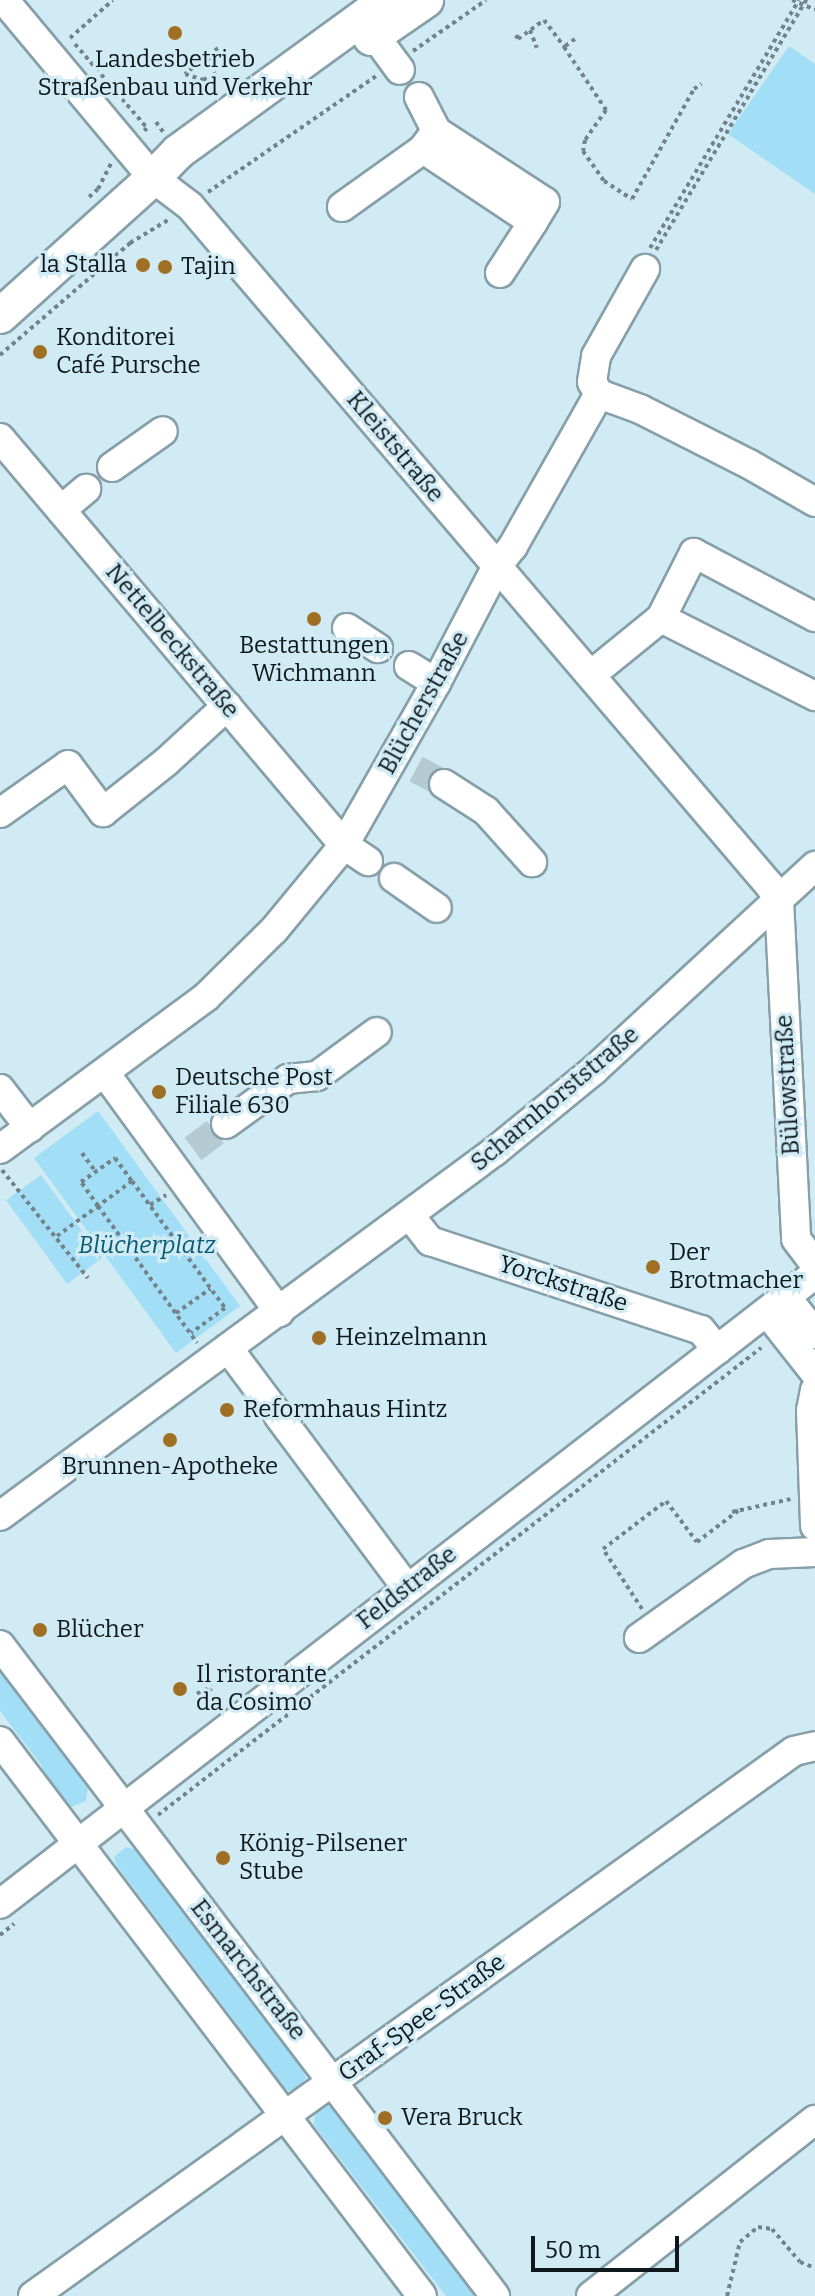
<!DOCTYPE html>
<meta charset="utf-8">
<style>
body{margin:0}
#map{position:relative;width:815px;height:2296px;overflow:hidden;background:#d1ebf5;font-family:Bitter,serif}
div>[style]{position:absolute}
.green>*{inset:0;background:#a2def5}
.minor-tunnel>*{height:28px;margin-top:-14px;transform-origin:0;background:repeating-linear-gradient(90deg,#b4cbd4 0 28px,transparent 0 42px)}
.path>*{height:4px;margin-top:-2px;transform-origin:0;background:repeating-linear-gradient(90deg,#72838b 0 4px,transparent 0 8px)}
.roads{filter:drop-shadow(2px 0 #869fa8) drop-shadow(-2px 0 #869fa8) drop-shadow(0 2px #869fa8) drop-shadow(0 -2px #869fa8)}
.minor>*{height:28px;margin:-14px;padding:0 14px;transform-origin:14px;border-radius:14px;background:#fff}
.major>*{height:34px;margin:-17px;padding:0 17px;transform-origin:17px;border-radius:17px;background:#fff}
.dots>*{width:22px;height:22px;translate:-50% -50%;box-sizing:border-box;border:4px solid #d1ebf5;border-radius:50%}
span{translate:-50% -50%;white-space:nowrap;text-align:center;line-height:1.15;-webkit-text-stroke:6px #d1ebf5;paint-order:stroke}
.poi-label{font-size:24px;color:#0f181c}
.right{translate:-100% -50%;text-align:right}
.left{translate:0 -50%;text-align:left}
.street-label{font-size:24px;color:#0f181c}
.park-label{font-size:24px;color:#085b73;font-style:italic}
.scale{position:absolute;left:531px;top:2236px;width:148px;height:36px;box-sizing:border-box;border:4px solid #0f181c;border-top:0;padding-left:10px;font-size:24px;line-height:28px;white-space:nowrap;color:#0f181c;-webkit-text-stroke:6px #d1ebf5;paint-order:stroke}
</style>
<div id="map">
<div class="green">
<i style="clip-path:polygon(789px 46px,815px 64px,815px 194px,728px 134px)"></i>
<i style="clip-path:polygon(98px 1111px,240px 1306px,176px 1353px,34px 1158px)"></i>
<i style="clip-path:polygon(41px 1175px,102px 1258px,67px 1284px,6px 1200px)"></i>
<i style="clip-path:polygon(0 1670px,88px 1787px,86px 1801px,68px 1808px,42px 1775px,42px 1766px,0 1711px)"></i>
<i style="clip-path:polygon(126px 1847px,134px 1849px,300px 2064px,306px 2078px,298px 2088px,290px 2091px,280px 2088px,256px 2055px,255px 2048px,117px 1866px,114px 1857px)"></i>
<i style="clip-path:polygon(328px 2105px,336px 2109px,347px 2123px,476px 2296px,446px 2296px,314px 2125px,315px 2112px)"></i>
</div>
<div class="minor-tunnel">
<i style="left:416px;top:769px;width:32px;rotate:28deg"></i>
<i style="left:193px;top:1149px;width:41px;rotate:-37.1deg"></i>
</div>
<div class="path">
<i style="left:792px;top:0;width:25px;rotate:23deg"></i>
<i style="left:530px;top:30px;width:19px;rotate:69deg"></i>
<i style="left:516px;top:35px;width:4px;rotate:63deg"></i>
<i style="left:518px;top:39px;width:32px;rotate:-36deg"></i>
<i style="left:544px;top:20px;width:34px;rotate:53deg"></i>
<i style="left:70px;top:38px;width:57px;rotate:-41.5deg"></i>
<i style="left:575px;top:39px;width:14px;rotate:144deg"></i>
<i style="left:564px;top:47px;width:76px;rotate:56.3deg"></i>
<i style="left:606px;top:110px;width:37px;rotate:125deg"></i>
<i style="left:585px;top:140px;width:11px;rotate:100deg"></i>
<i style="left:583px;top:151px;width:37px;rotate:55deg"></i>
<i style="left:604px;top:181px;width:33px;rotate:33deg"></i>
<i style="left:632px;top:199px;width:126px;rotate:-60.6deg"></i>
<i style="left:694px;top:89px;width:9px;rotate:-36deg"></i>
<i style="left:75px;top:44px;width:111px;rotate:49.4deg"></i>
<i style="left:147px;top:128px;width:4px;rotate:135deg"></i>
<i style="left:218px;top:48px;width:42px;rotate:141.8deg"></i>
<i style="left:185px;top:74px;width:19px;rotate:18deg"></i>
<i style="left:203px;top:80px;width:13px;rotate:-27deg"></i>
<i style="left:215px;top:74px;width:7px;rotate:56deg"></i>
<i style="left:413px;top:51px;width:89px;rotate:-34.9deg"></i>
<i style="left:208px;top:57px;width:17px;rotate:69deg"></i>
<i style="left:156px;top:122px;width:14px;rotate:54deg"></i>
<i style="left:208px;top:192px;width:204px;rotate:-34.6deg"></i>
<i style="left:89px;top:197px;width:12px;rotate:-42deg"></i>
<i style="left:98px;top:189px;width:31px;rotate:-63deg"></i>
<i style="left:650px;top:248px;width:289px;rotate:-59deg"></i>
<i style="left:656px;top:250px;width:292px;rotate:-59deg"></i>
<i style="left:0;top:355px;width:172px;rotate:-40.7deg"></i>
<i style="left:130px;top:243px;width:44px;rotate:-31.2deg"></i>
<i style="left:82px;top:1153px;width:24px;rotate:54deg"></i>
<i style="left:2px;top:1170px;width:138px;rotate:51.5deg"></i>
<i style="left:132px;top:1181px;width:157px;rotate:53.8deg"></i>
<i style="left:225px;top:1308px;width:42px;rotate:143.7deg"></i>
<i style="left:150px;top:1205px;width:19px;rotate:-32deg"></i>
<i style="left:57px;top:1236px;width:51px;rotate:-36.2deg"></i>
<i style="left:98px;top:1206px;width:29px;rotate:-125deg"></i>
<i style="left:81px;top:1182px;width:42px;rotate:-35.2deg"></i>
<i style="left:115px;top:1158px;width:29px;rotate:54deg"></i>
<i style="left:132px;top:1181px;width:42px;rotate:143.7deg"></i>
<i style="left:98px;top:1206px;width:169px;rotate:54.1deg"></i>
<i style="left:176px;top:1313px;width:42px;rotate:-35.2deg"></i>
<i style="left:732px;top:1512px;width:60px;rotate:-12.4deg"></i>
<i style="left:642px;top:1609px;width:72px;rotate:-123deg"></i>
<i style="left:603px;top:1549px;width:79px;rotate:-37.3deg"></i>
<i style="left:666px;top:1501px;width:51px;rotate:52.9deg"></i>
<i style="left:697px;top:1542px;width:53px;rotate:-37.3deg"></i>
<i style="left:209px;top:1688px;width:21px;rotate:53deg"></i>
<i style="left:197px;top:1694px;width:19px;rotate:-36deg"></i>
<i style="left:158px;top:1815px;width:763px;rotate:-37.76deg"></i>
<i style="left:0;top:1935px;width:18px;rotate:-38deg"></i>
<i style="left:727px;top:2296px;width:56px;rotate:-76.5deg"></i>
<i style="left:740px;top:2242px;width:23px;rotate:-40deg"></i>
<i style="left:758px;top:2227px;width:14px;rotate:8deg"></i>
<i style="left:772px;top:2229px;width:43px;rotate:49.7deg"></i>
<i style="left:800px;top:2262px;width:16px;rotate:22deg"></i>
</div>
<div class="roads">
<div class="minor">
<i style="left:4px;top:0;width:232px;rotate:50.1deg"></i>
<i style="left:153px;top:178px;width:46px;rotate:37.1deg"></i>
<i style="left:190px;top:206px;width:894px;rotate:49.54deg"></i>
<i style="left:770px;top:886px;width:17px;rotate:57deg"></i>
<i style="left:779px;top:900px;width:339px;rotate:87.1deg"></i>
<i style="left:796px;top:1239px;width:31px;rotate:53deg"></i>
<i style="left:375px;top:36px;width:42px;rotate:53.7deg"></i>
<i style="left:419px;top:97px;width:38px;rotate:63deg"></i>
<i style="left:436px;top:131px;width:130px;rotate:33.1deg"></i>
<i style="left:545px;top:202px;width:23px;rotate:121deg"></i>
<i style="left:533px;top:222px;width:132px;rotate:-146.4deg"></i>
<i style="left:423px;top:149px;width:22px;rotate:-54deg"></i>
<i style="left:342px;top:207px;width:100px;rotate:-35.6deg"></i>
<i style="left:500px;top:273px;width:61px;rotate:-57.1deg"></i>
<i style="left:599px;top:394px;width:44px;rotate:20.1deg"></i>
<i style="left:640px;top:409px;width:122px;rotate:26.8deg"></i>
<i style="left:749px;top:464px;width:76px;rotate:29.9deg"></i>
<i style="left:599px;top:394px;width:14px;rotate:-120deg"></i>
<i style="left:592px;top:382px;width:26px;rotate:-81deg"></i>
<i style="left:596px;top:356px;width:100px;rotate:-60.6deg"></i>
<i style="left:0;top:438px;width:533px;rotate:49.8deg"></i>
<i style="left:344px;top:845px;width:29px;rotate:34deg"></i>
<i style="left:112px;top:467px;width:62px;rotate:-35.2deg"></i>
<i style="left:61px;top:510px;width:33px;rotate:-40deg"></i>
<i style="left:661px;top:618px;width:173px;rotate:26.9deg"></i>
<i style="left:347px;top:628px;width:37px;rotate:33deg"></i>
<i style="left:409px;top:666px;width:32px;rotate:32deg"></i>
<i style="left:592px;top:674px;width:89px;rotate:-39.1deg"></i>
<i style="left:661px;top:618px;width:73px;rotate:-63.1deg"></i>
<i style="left:694px;top:553px;width:137px;rotate:27.9deg"></i>
<i style="left:444px;top:784px;width:50px;rotate:32.7deg"></i>
<i style="left:486px;top:811px;width:69px;rotate:48deg"></i>
<i style="left:0;top:813px;width:83px;rotate:-35.2deg"></i>
<i style="left:68px;top:765px;width:59px;rotate:53.3deg"></i>
<i style="left:103px;top:812px;width:80px;rotate:-38.4deg"></i>
<i style="left:166px;top:762px;width:83px;rotate:-42.6deg"></i>
<i style="left:394px;top:878px;width:52px;rotate:34.9deg"></i>
<i style="left:105px;top:1073px;width:296px;rotate:53.9deg"></i>
<i style="left:0;top:1089px;width:49px;rotate:52.4deg"></i>
<i style="left:226px;top:1124px;width:77px;rotate:-36deg"></i>
<i style="left:288px;top:1079px;width:29px;rotate:-6deg"></i>
<i style="left:317px;top:1076px;width:74px;rotate:-36.3deg"></i>
<i style="left:0;top:1149px;width:256px;rotate:-36.4deg"></i>
<i style="left:206px;top:997px;width:95px;rotate:-44.6deg"></i>
<i style="left:274px;top:930px;width:110px;rotate:-50.5deg"></i>
<i style="left:344px;top:845px;width:186px;rotate:-60.4deg"></i>
<i style="left:436px;top:683px;width:132px;rotate:-62.5deg"></i>
<i style="left:497px;top:566px;width:26px;rotate:-51deg"></i>
<i style="left:513px;top:546px;width:175px;rotate:-60.5deg"></i>
<i style="left:411px;top:1217px;width:31px;rotate:52deg"></i>
<i style="left:430px;top:1241px;width:285px;rotate:18.2deg"></i>
<i style="left:701px;top:1330px;width:26px;rotate:51deg"></i>
<i style="left:786px;top:1297px;width:47px;rotate:51.9deg"></i>
<i style="left:767px;top:1312px;width:78px;rotate:51.8deg"></i>
<i style="left:228px;top:1348px;width:298px;rotate:53.3deg"></i>
<i style="left:815px;top:1390px;width:20px;rotate:101deg"></i>
<i style="left:811px;top:1410px;width:116px;rotate:88deg"></i>
<i style="left:0;top:1516px;width:615px;rotate:-36.4deg"></i>
<i style="left:495px;top:1151px;width:128px;rotate:-39.3deg"></i>
<i style="left:594px;top:1070px;width:301px;rotate:-42.7deg"></i>
<i style="left:639px;top:1638px;width:128px;rotate:-35.4deg"></i>
<i style="left:743px;top:1564px;width:28px;rotate:-21deg"></i>
<i style="left:769px;top:1554px;width:46px;rotate:-2.5deg"></i>
<i style="left:0;top:1645px;width:818px;rotate:52.75deg"></i>
<i style="left:0;top:1741px;width:697px;rotate:52.75deg"></i>
<i style="left:0;top:1904px;width:1030px;rotate:-37.7deg"></i>
<i style="left:33px;top:2296px;width:936px;rotate:-35.61deg"></i>
<i style="left:794px;top:1751px;width:22px;rotate:-13deg"></i>
<i style="left:591px;top:2296px;width:285px;rotate:-38.2deg"></i>
</div>
<div class="major">
<i style="left:371px;top:38px;width:67px;rotate:-34.6deg"></i>
<i style="left:0;top:316px;width:206px;rotate:-42deg"></i>
<i style="left:153px;top:178px;width:36px;rotate:-46deg"></i>
<i style="left:178px;top:152px;width:258px;rotate:-36deg"></i>
</div>
</div>
<div class="dots">
<i style="left:175px;top:33px;background:#9f6f23"></i>
<i style="left:143px;top:265px;background:#9f6f23"></i>
<i style="left:165px;top:267px;background:#9f6f23"></i>
<i style="left:40px;top:352px;background:#9f6f23"></i>
<i style="left:314px;top:619px;background:#9f6f23"></i>
<i style="left:159px;top:1092px;background:#9f6f23"></i>
<i style="left:653px;top:1267px;background:#9f6f23"></i>
<i style="left:319px;top:1338px;background:#9f6f23"></i>
<i style="left:227px;top:1410px;background:#9f6f23"></i>
<i style="left:170px;top:1440px;background:#9f6f23"></i>
<i style="left:40px;top:1630px;background:#9f6f23"></i>
<i style="left:180px;top:1689px;background:#9f6f23"></i>
<i style="left:223px;top:1858px;background:#9f6f23"></i>
<i style="left:385px;top:2118px;background:#9f6f23"></i>
</div>
<div class="poi-label">
<span style="left:175px;top:74px">Landesbetrieb<br>Straßenbau und Verkehr</span>
<span class="right" style="left:127px;top:265px">la Stalla</span>
<span class="left" style="left:181px;top:267px">Tajin</span>
<span class="left" style="left:56px;top:352px">Konditorei<br>Café Pursche</span>
<span style="left:314px;top:660px">Bestattungen<br>Wichmann</span>
<span class="left" style="left:175px;top:1092px">Deutsche Post<br>Filiale 630</span>
<span class="left" style="left:669px;top:1267px">Der<br>Brotmacher</span>
<span class="left" style="left:335px;top:1338px">Heinzelmann</span>
<span class="left" style="left:243px;top:1410px">Reformhaus Hintz</span>
<span style="left:170px;top:1467px">Brunnen-Apotheke</span>
<span class="left" style="left:56px;top:1630px">Blücher</span>
<span class="left" style="left:196px;top:1689px">Il ristorante<br>da Cosimo</span>
<span class="left" style="left:239px;top:1858px">König-Pilsener<br>Stube</span>
<span class="left" style="left:401px;top:2118px">Vera Bruck</span>
</div>
<div class="street-label">
<span style="left:395px;top:447px;rotate:50deg">Kleiststraße</span>
<span style="left:172px;top:641px;rotate:50deg">Nettelbeckstraße</span>
<span style="left:424px;top:703px;rotate:-61deg">Blücherstraße</span>
<span style="left:788px;top:1085px;rotate:-93deg">Bülowstraße</span>
<span style="left:555px;top:1099px;rotate:-40deg">Scharnhorststraße</span>
<span style="left:563px;top:1284px;rotate:18deg">Yorckstraße</span>
<span style="left:407px;top:1588px;rotate:-38deg">Feldstraße</span>
<span style="left:248px;top:1970px;rotate:52deg">Esmarchstraße</span>
<span style="left:422px;top:2018px;rotate:-36deg">Graf-Spee-Straße</span>
</div>
<div class="park-label">
<span style="left:147px;top:1246px">Blücherplatz</span>
</div>
<div class="scale">50 m</div>
</div>
